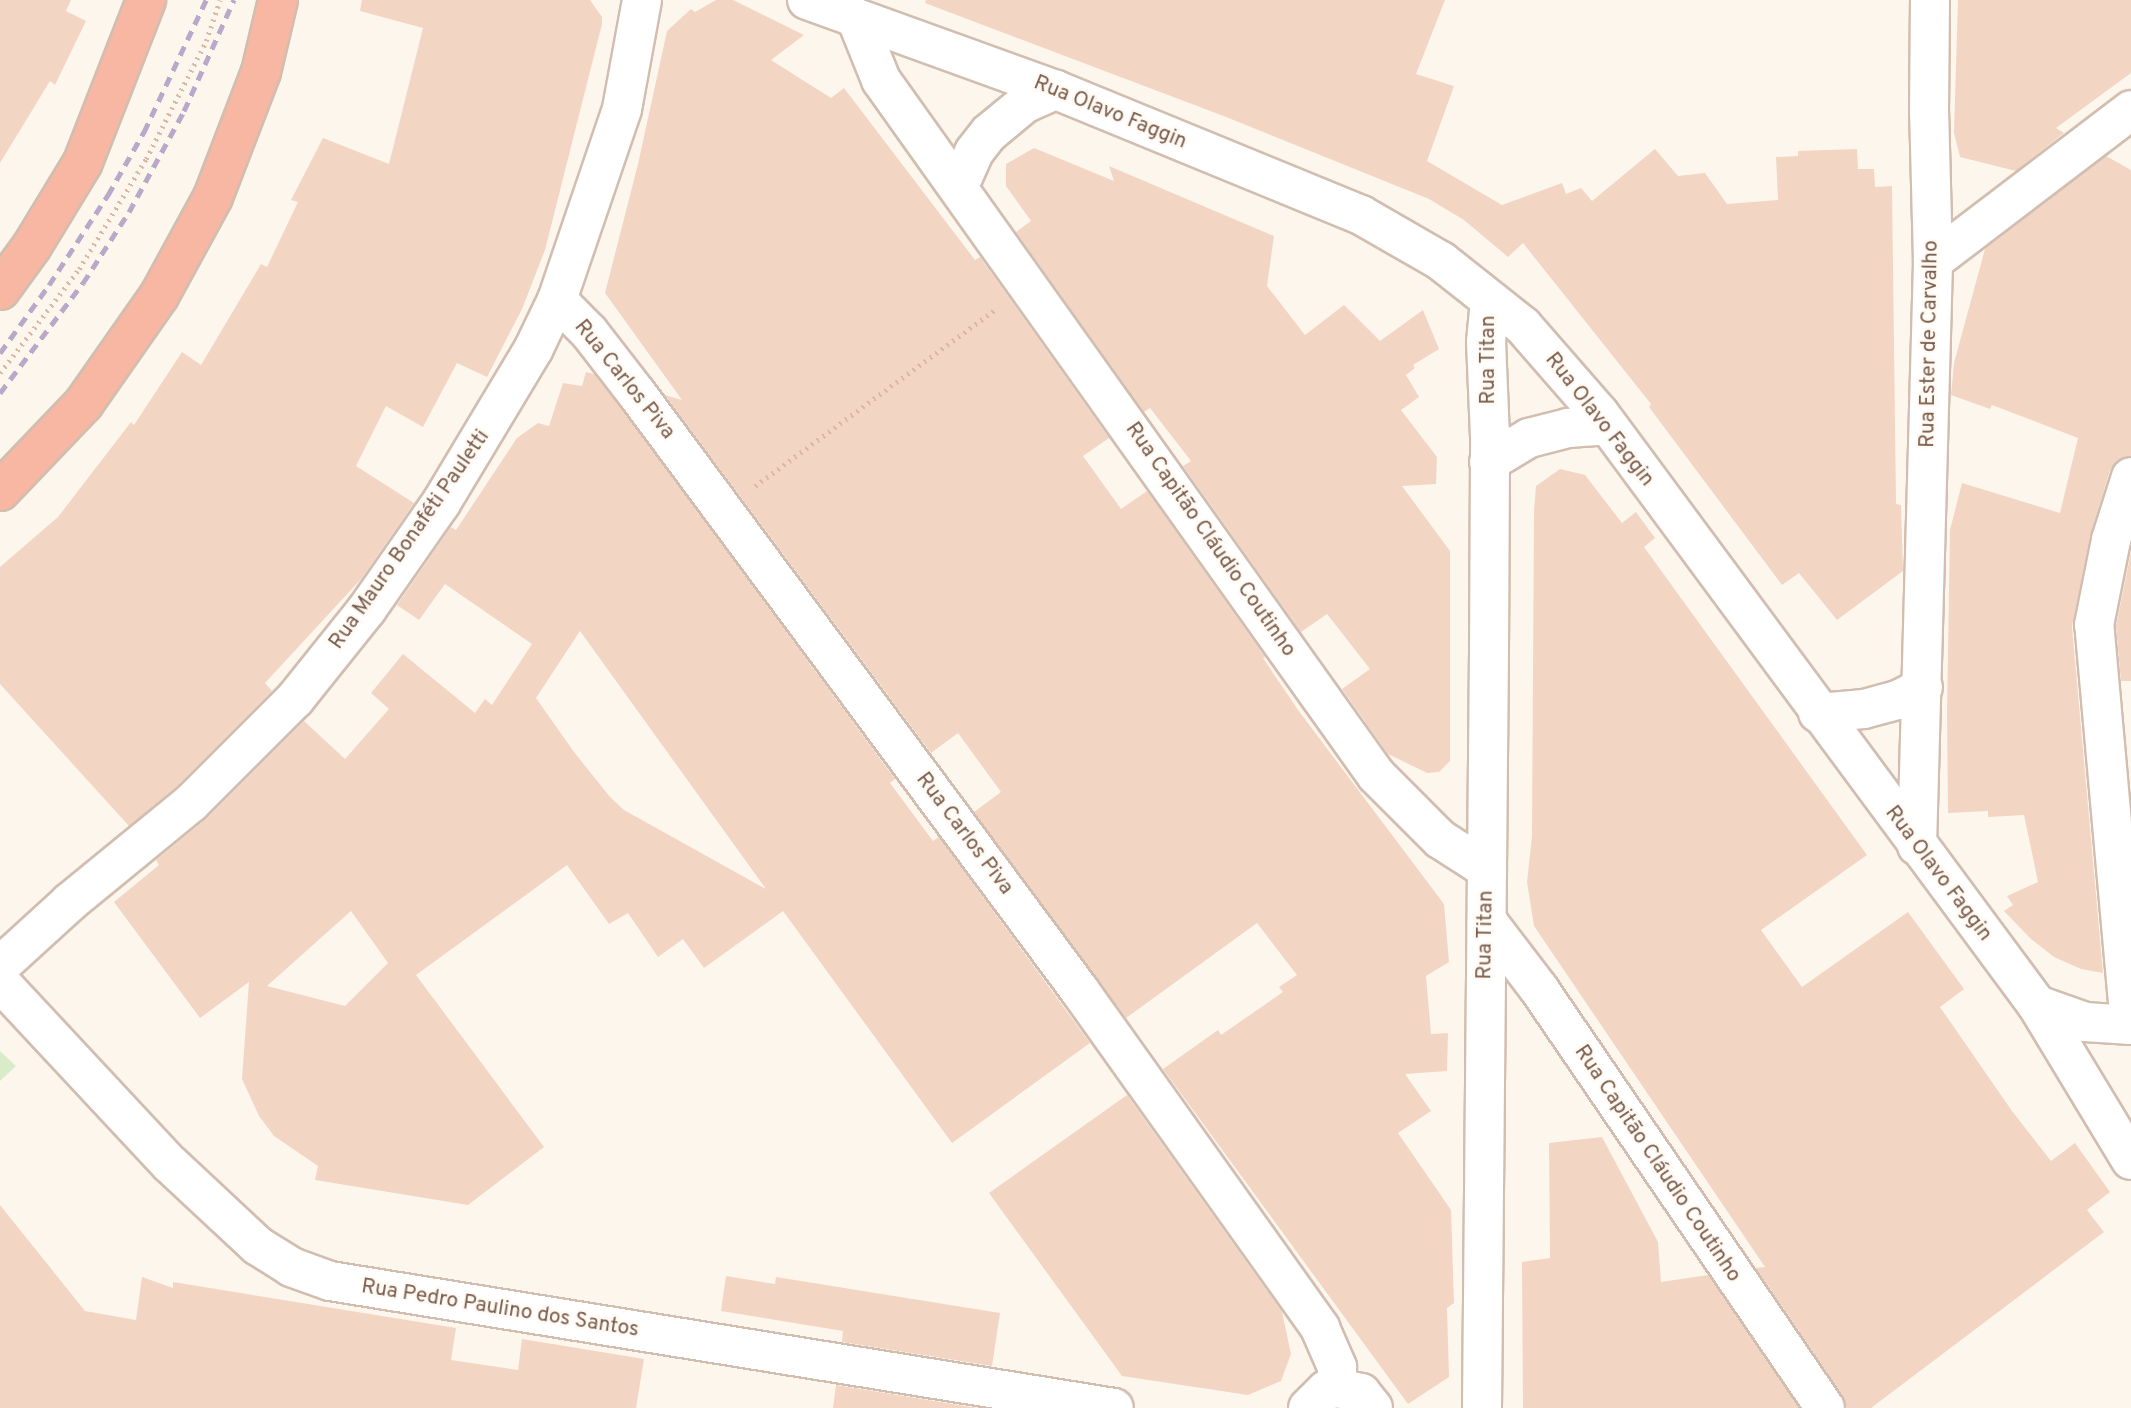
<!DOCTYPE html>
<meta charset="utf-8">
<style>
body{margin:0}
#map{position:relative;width:2131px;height:1408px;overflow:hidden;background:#fdf6ec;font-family:Overpass,sans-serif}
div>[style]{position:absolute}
.green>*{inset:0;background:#d8ecc9}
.building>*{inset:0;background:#f3d5c3}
.path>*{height:4.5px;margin-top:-2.25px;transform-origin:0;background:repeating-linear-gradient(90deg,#d9b8a5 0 2px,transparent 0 7px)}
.roads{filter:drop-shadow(2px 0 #d1beb0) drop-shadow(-2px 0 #d1beb0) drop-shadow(0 2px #d1beb0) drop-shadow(0 -2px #d1beb0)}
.street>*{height:38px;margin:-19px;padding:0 19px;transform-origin:19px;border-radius:19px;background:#fff}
.highway>*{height:38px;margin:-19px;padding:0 19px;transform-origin:19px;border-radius:19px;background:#f7b7a3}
.rail>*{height:5px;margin-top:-2.5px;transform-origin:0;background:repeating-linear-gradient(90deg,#b9a8c9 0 10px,transparent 0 17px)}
span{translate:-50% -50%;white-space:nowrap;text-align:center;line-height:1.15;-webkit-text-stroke:5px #fffaf3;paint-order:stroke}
.street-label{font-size:21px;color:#7a5c4d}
</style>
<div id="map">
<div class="green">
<i style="clip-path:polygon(0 1051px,16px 1066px,0 1081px)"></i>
</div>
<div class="building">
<i style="clip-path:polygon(0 0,71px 0,66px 11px,86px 21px,55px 85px,50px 81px,0 163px)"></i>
<i style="clip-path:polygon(362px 0,590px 0,602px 17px,602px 24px,545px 250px,522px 309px,487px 377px,457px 363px,423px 427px,386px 406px,356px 466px,414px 503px,361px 579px,265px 683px,272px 691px,176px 787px,129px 826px,0 684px,0 567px,58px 517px,131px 422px,134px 425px,182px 352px,201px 365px,261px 264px,267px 267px,298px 202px,291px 200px,323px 138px,389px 164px,423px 28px,360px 11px)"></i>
<i style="clip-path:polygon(716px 0,733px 0,804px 35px,771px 60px,831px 98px,844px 88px,975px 260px,980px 257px,1109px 438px,1083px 456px,1121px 509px,1147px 491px,1265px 657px,1263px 658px,1298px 710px,1444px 904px,1449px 962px,1426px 976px,1431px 1034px,1448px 1033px,1447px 1071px,1405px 1074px,1431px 1111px,1398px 1133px,1451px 1210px,1454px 1303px,1447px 1308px,1449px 1377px,1408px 1404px,1163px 1069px,1218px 1030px,1221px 1035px,1283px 992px,1279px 987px,1297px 975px,1257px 923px,1126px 1018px,974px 812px,1001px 792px,958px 733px,931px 753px,665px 395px,682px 400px,605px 293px,638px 164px,667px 31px,691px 9px,695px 12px)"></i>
<i style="clip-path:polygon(926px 0,1445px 0,1416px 74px,1454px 86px,1427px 161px,1502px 205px,1562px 183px,1566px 194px,1581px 188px,1592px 201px,1655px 149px,1678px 176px,1705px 173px,1727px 204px,1778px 200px,1776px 157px,1798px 156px,1798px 151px,1857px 149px,1858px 169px,1874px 169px,1875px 187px,1892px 186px,1896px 504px,1901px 505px,1903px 571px,1837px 620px,1799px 573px,1782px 585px,1649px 407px,1651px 404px,1523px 243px,1508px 257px,1464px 220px,1429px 199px,1221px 115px,925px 3px)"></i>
<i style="clip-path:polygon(1958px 0,2131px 0,2131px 73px,2056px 128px,2064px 133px,2016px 171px,1960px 157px,1954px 133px)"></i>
<i style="clip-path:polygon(1034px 148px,1114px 181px,1109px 166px,1274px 236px,1267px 286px,1305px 335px,1344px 305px,1380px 341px,1423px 310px,1439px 349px,1413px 365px,1415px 368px,1406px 375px,1419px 397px,1401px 410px,1437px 457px,1436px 484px,1402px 486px,1450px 551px,1450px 761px,1439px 772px,1427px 773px,1388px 754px,1342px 689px,1370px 669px,1327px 614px,1301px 632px,1183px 466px,1191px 461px,1150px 408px,1144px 412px,1016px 232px,1031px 221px,1006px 186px,1006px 164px)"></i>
<i style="clip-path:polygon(2106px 156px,2131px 170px,2131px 456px,2117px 460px,2110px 470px,2090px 536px,2072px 627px,2103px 973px,2081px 969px,2054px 957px,2031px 939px,2004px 911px,2013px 905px,2007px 896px,2038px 882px,2024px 815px,1988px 817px,1988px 811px,1948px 813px,1947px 712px,1950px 530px,1962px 483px,2060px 513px,2078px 438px,1992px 405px,1990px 409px,1951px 395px,1954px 363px,1985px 249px)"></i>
<i style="clip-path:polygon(evenodd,586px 372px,594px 374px,620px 407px,895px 779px,890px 783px,933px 841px,939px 837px,1090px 1043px,952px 1143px,783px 911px,704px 968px,683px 939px,658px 957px,628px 913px,609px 924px,567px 865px,416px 975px,544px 1147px,468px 1205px,315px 1180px,318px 1166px,274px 1136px,259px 1116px,242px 1079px,249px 982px,200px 1018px,114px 902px,159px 865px,156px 860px,206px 819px,304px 721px,345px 759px,389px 709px,371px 693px,403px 654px,475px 713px,485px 699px,492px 705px,532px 644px,445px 584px,419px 620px,397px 605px,451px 527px,456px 530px,517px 438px,538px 423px,549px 426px,563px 383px,582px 386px,586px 372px,580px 631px,634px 706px,766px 889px,624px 810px,610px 797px,574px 752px,536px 698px,580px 631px,586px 372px,351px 911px,388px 963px,345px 1006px,267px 986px,351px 911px)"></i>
<i style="clip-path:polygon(1560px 469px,1585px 475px,1622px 523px,1636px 512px,1655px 538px,1644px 547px,1867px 855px,1761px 930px,1802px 987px,1908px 912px,1964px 989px,1940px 1007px,2012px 1111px,2051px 1161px,2075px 1143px,2110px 1192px,2087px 1210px,2104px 1232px,1871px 1408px,1847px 1408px,1843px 1396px,1756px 1268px,1765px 1267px,1534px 926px,1527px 882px,1532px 836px,1534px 511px,1536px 486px)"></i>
<i style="clip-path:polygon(2131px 552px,2131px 681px,2121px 681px,2116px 626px)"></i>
<i style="clip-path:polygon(1127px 1095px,1282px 1312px,1291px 1354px,1281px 1381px,1248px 1395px,1122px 1376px,989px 1193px)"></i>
<i style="clip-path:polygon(1602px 1137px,1658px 1242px,1661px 1282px,1708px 1275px,1799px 1408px,1523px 1408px,1522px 1262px,1550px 1258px,1549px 1143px)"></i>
<i style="clip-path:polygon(0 1205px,85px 1311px,136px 1320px,142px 1277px,173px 1288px,173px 1282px,456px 1328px,451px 1360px,518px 1370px,522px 1339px,644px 1359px,636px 1408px,0 1408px)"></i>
<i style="clip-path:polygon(726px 1276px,775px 1284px,776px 1277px,1000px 1313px,992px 1366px,842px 1342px,843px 1331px,721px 1311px)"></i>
<i style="clip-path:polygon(836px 1385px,977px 1408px,833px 1408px)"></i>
</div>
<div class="path">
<i style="left:0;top:373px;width:131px;rotate:-52.8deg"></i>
<i style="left:79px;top:269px;width:129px;rotate:-58.7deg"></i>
<i style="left:146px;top:159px;width:132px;rotate:-63deg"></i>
<i style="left:206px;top:41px;width:43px;rotate:-71.1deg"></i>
<i style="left:755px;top:486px;width:299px;rotate:-36.3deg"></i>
</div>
<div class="roads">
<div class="street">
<i style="left:807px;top:0;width:265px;rotate:19.9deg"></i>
<i style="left:1056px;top:90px;width:330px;rotate:22.3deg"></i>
<i style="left:1361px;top:215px;width:92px;rotate:29.9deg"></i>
<i style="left:1441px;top:261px;width:105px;rotate:38.4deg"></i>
<i style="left:1523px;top:326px;width:116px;rotate:48.9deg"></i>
<i style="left:1599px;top:413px;width:736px;rotate:53.5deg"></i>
<i style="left:2037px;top:1005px;width:181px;rotate:58.8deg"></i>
<i style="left:856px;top:18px;width:67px;rotate:68deg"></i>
<i style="left:881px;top:80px;width:853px;rotate:54.54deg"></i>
<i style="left:1376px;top:775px;width:91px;rotate:45deg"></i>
<i style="left:1440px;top:839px;width:56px;rotate:32.6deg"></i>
<i style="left:959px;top:186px;width:37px;rotate:-66deg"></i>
<i style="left:974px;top:152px;width:24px;rotate:-52deg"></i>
<i style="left:989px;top:133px;width:45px;rotate:-39.6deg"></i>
<i style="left:1024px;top:104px;width:35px;rotate:-24deg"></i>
<i style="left:1933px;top:261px;width:249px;rotate:-37.3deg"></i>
<i style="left:557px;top:300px;width:45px;rotate:45deg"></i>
<i style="left:589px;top:332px;width:78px;rotate:52.3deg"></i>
<i style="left:637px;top:394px;width:743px;rotate:53.42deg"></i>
<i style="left:1080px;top:991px;width:414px;rotate:54.5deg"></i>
<i style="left:1320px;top:1328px;width:43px;rotate:66.4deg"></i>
<i style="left:1337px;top:1367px;width:21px;rotate:90deg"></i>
<i style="left:1489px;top:462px;width:47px;rotate:-31deg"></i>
<i style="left:1529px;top:438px;width:40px;rotate:-14.4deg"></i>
<i style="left:1568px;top:428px;width:39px;rotate:-4deg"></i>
<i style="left:1818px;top:713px;width:46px;rotate:-5deg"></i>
<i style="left:1864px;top:709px;width:35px;rotate:-15deg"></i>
<i style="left:1898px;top:700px;width:28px;rotate:-27deg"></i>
<i style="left:1917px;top:846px;width:585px;rotate:-88.43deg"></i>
<i style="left:1933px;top:261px;width:148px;rotate:-91.5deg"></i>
<i style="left:1929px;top:113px;width:113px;rotate:-89.5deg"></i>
<i style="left:1487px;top:921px;width:86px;rotate:52.6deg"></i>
<i style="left:1539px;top:989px;width:507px;rotate:55.68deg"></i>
<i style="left:0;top:966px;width:95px;rotate:-42.4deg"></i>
<i style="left:70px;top:902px;width:156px;rotate:-39.3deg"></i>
<i style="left:191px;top:803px;width:147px;rotate:-45deg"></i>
<i style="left:295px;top:699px;width:115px;rotate:-51.3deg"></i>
<i style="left:367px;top:609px;width:129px;rotate:-55.1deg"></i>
<i style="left:441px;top:503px;width:179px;rotate:-59deg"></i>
<i style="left:533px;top:350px;width:55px;rotate:-64.4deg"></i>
<i style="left:557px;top:300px;width:202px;rotate:-71.2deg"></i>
<i style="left:622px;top:109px;width:111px;rotate:-79.6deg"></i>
<i style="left:0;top:982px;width:249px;rotate:47deg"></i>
<i style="left:170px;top:1164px;width:120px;rotate:43deg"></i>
<i style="left:258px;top:1246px;width:39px;rotate:32deg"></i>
<i style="left:291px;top:1267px;width:41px;rotate:19.7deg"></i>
<i style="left:330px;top:1281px;width:794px;rotate:9.2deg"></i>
<i style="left:2037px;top:1005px;width:51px;rotate:19.5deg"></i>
<i style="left:2085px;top:1022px;width:46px;rotate:3.7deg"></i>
<i style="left:2130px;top:1025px;width:402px;rotate:-95.1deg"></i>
<i style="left:2094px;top:625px;width:87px;rotate:-78.7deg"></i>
<i style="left:2111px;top:540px;width:66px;rotate:-72.4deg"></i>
<i style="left:1308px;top:1408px;width:25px;rotate:-45deg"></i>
<i style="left:1326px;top:1390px;width:11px;rotate:-10deg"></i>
<i style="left:1337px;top:1388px;width:25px;rotate:12deg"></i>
<i style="left:1361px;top:1393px;width:19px;rotate:51deg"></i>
<i style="left:1482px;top:1408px;width:757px;rotate:-89.47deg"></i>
<i style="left:1489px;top:651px;width:214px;rotate:-89.7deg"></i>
<i style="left:1490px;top:437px;width:95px;rotate:-92.4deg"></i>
<i style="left:1486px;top:342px;width:42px;rotate:-84.6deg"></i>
</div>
<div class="highway">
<i style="left:0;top:290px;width:54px;rotate:-54deg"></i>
<i style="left:32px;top:246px;width:98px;rotate:-58.7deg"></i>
<i style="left:83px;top:162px;width:174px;rotate:-68.7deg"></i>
<i style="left:0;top:491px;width:122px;rotate:-46.3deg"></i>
<i style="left:84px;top:403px;width:131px;rotate:-55deg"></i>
<i style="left:159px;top:296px;width:113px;rotate:-61.4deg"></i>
<i style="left:213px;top:197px;width:134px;rotate:-69deg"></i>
<i style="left:261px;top:72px;width:74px;rotate:-76.7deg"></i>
</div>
</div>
<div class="rail">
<i style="left:0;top:353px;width:84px;rotate:-54.2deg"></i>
<i style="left:49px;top:285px;width:108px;rotate:-56.8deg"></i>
<i style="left:108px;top:195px;width:73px;rotate:-60.3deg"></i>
<i style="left:144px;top:132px;width:146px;rotate:-64.8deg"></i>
<i style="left:0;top:393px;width:138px;rotate:-53deg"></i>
<i style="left:83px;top:283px;width:85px;rotate:-57.1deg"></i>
<i style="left:129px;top:212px;width:115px;rotate:-61.4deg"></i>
<i style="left:184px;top:111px;width:122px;rotate:-65.8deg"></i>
</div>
<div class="street-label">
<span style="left:1110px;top:113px;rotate:22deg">Rua Olavo Faggin</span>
<span style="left:1930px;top:344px;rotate:-89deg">Rua Ester de Carvalho</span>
<span style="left:1489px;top:360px;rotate:-90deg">Rua Titan</span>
<span style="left:624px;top:380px;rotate:51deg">Rua Carlos Piva</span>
<span style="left:1599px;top:420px;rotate:52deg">Rua Olavo Faggin</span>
<span style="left:410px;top:540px;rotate:-55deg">Rua Mauro Bonaféti Pauletti</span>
<span style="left:1210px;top:540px;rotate:55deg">Rua Capitão Cláudio Coutinho</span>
<span style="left:964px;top:834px;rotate:53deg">Rua Carlos Piva</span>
<span style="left:1938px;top:874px;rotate:53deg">Rua Olavo Faggin</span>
<span style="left:1486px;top:935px;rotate:-89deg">Rua Titan</span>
<span style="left:1657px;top:1164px;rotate:56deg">Rua Capitão Cláudio Coutinho</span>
<span style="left:500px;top:1309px;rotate:9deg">Rua Pedro Paulino dos Santos</span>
</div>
</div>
